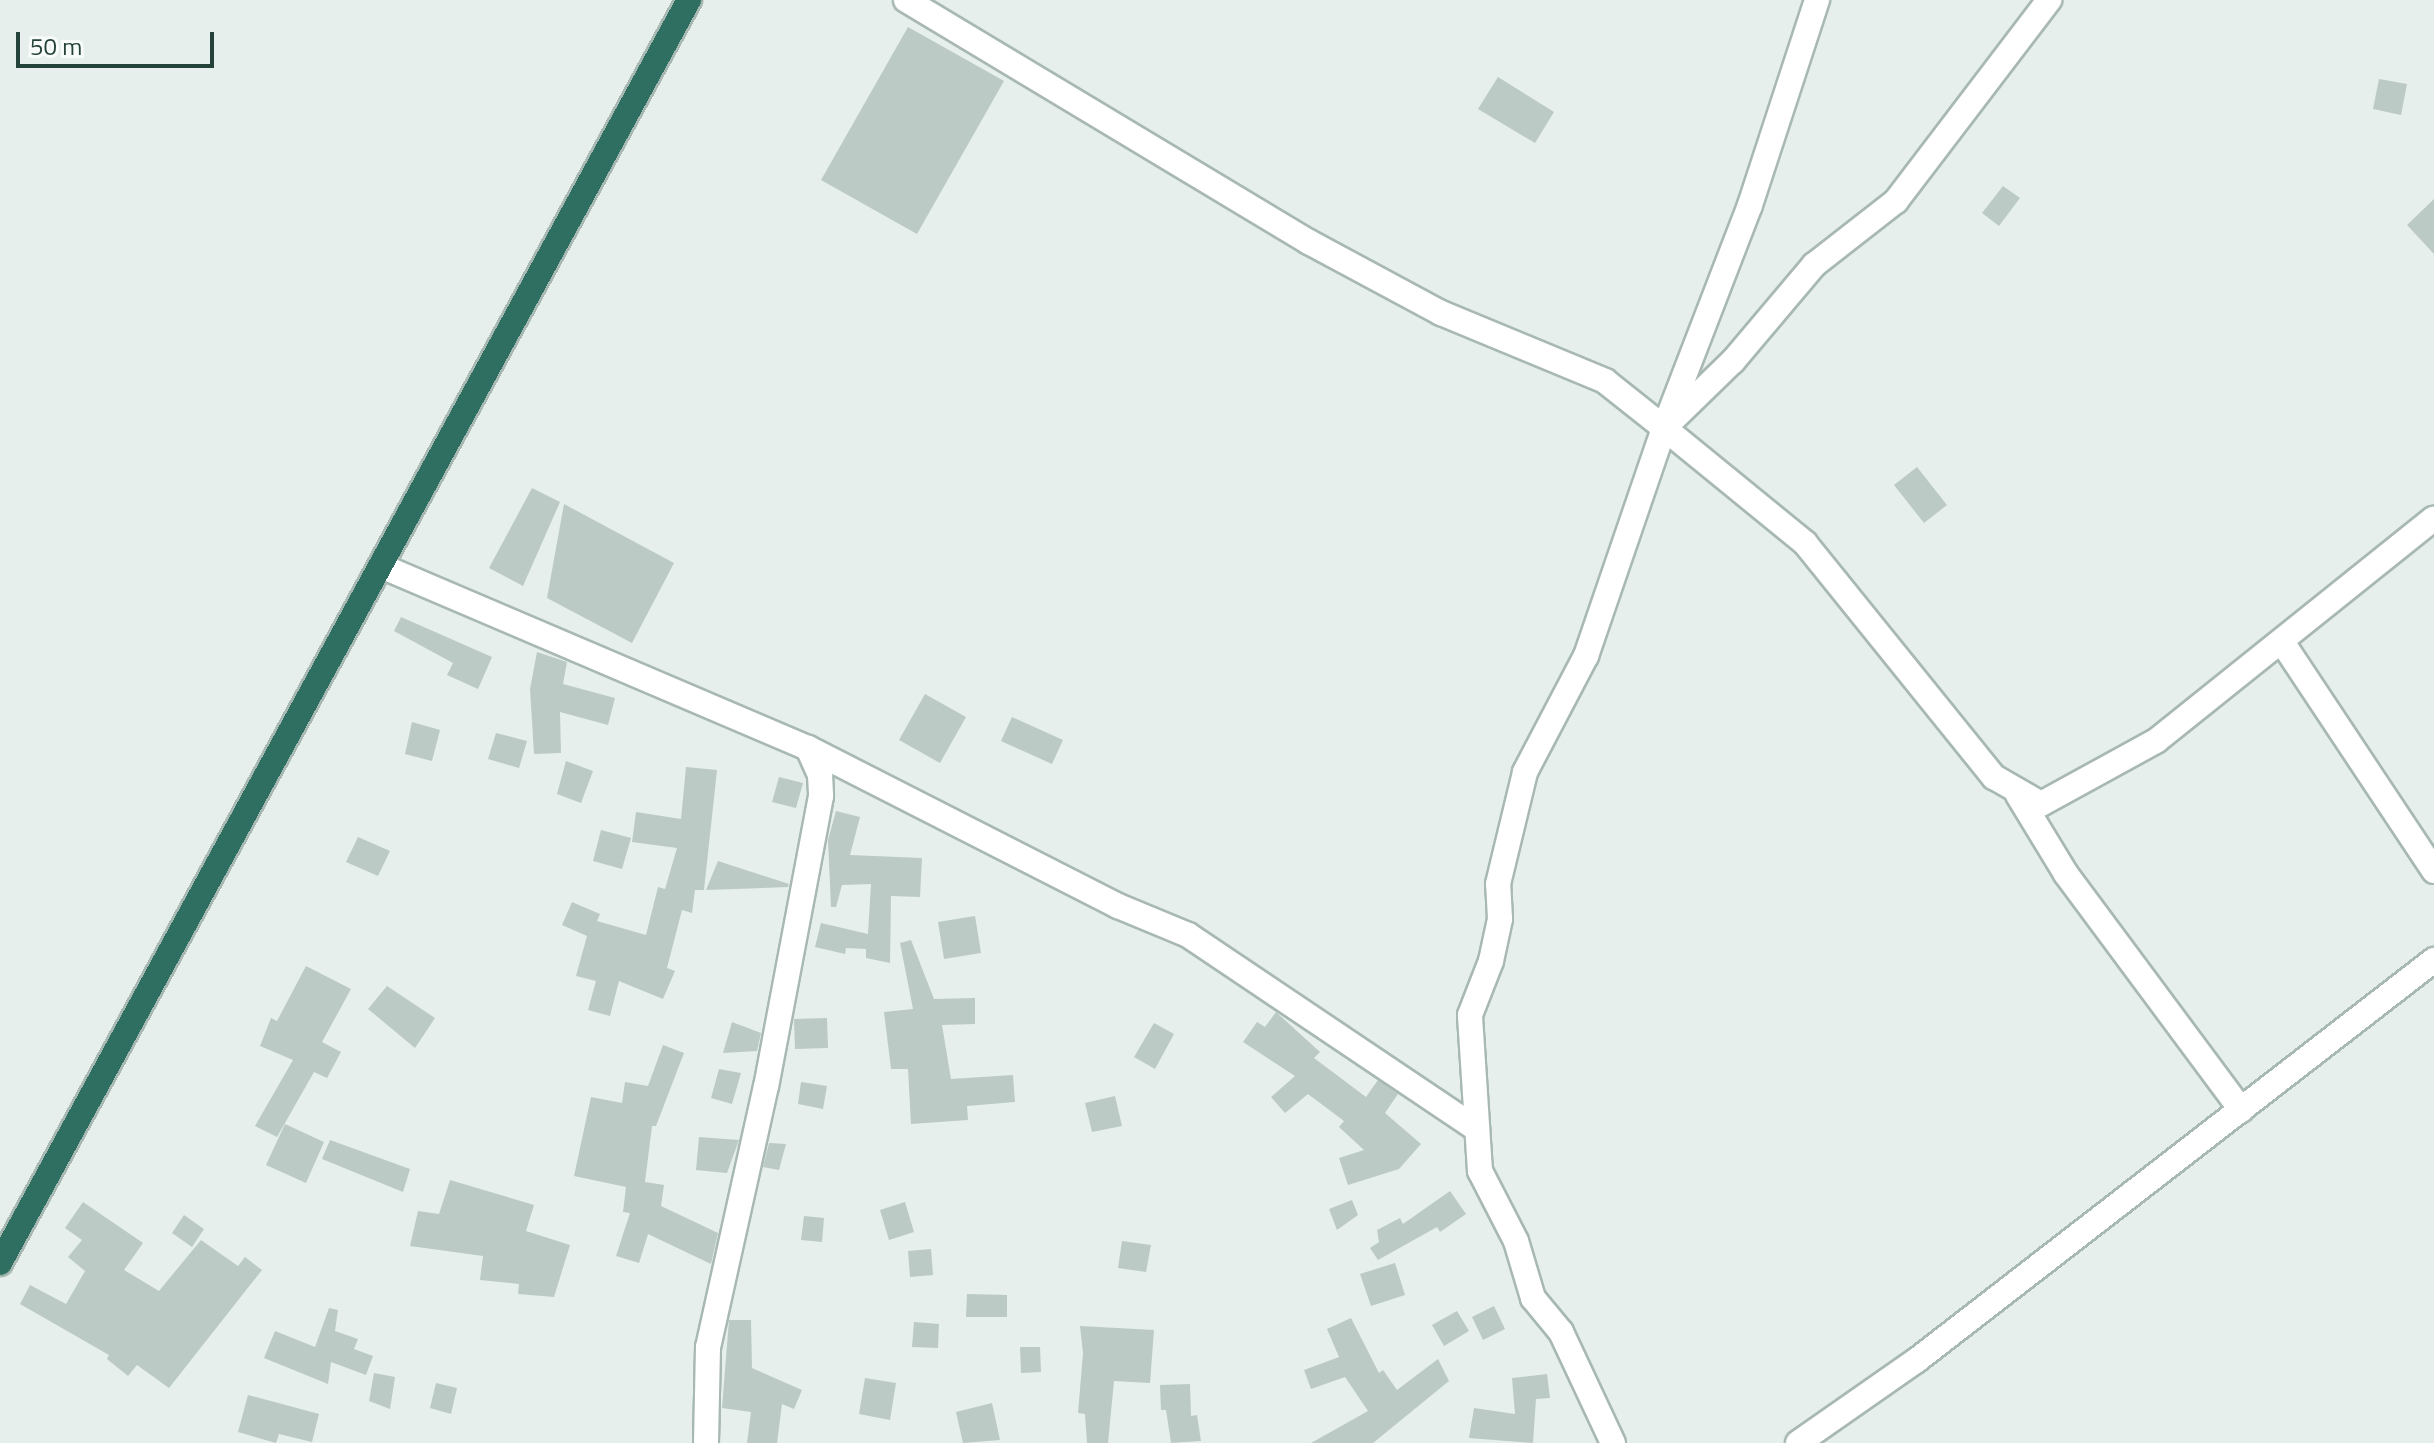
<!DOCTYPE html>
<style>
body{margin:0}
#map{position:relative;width:2434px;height:1443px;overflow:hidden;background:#e6efeb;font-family:"Titillium Web",sans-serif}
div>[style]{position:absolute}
.building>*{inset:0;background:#bbcac4}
.roads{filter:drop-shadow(2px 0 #a8b8b2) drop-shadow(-2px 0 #a8b8b2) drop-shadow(0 2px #a8b8b2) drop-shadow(0 -2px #a8b8b2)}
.street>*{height:24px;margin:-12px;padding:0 12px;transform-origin:12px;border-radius:12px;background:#fff}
.highway>*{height:24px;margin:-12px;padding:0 12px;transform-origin:12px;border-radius:12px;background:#2f6f62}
span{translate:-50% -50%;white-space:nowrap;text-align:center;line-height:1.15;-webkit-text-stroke:7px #f7fbf9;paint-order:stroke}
.scale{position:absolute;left:16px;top:32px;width:198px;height:36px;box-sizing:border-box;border:4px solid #24423a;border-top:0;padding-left:10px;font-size:24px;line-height:28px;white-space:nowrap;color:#24423a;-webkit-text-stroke:6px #f7fbf9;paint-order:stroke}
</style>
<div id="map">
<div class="building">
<i style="clip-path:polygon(908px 27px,1004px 81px,917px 234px,821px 180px)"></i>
<i style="clip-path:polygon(1498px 77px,1554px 112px,1535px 143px,1478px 109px)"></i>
<i style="clip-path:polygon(2379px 79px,2407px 84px,2401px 115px,2373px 109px)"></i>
<i style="clip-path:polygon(2003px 186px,2020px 198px,1999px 226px,1982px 213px)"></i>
<i style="clip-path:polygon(2434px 199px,2434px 254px,2407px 225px)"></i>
<i style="clip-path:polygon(1917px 467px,1947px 505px,1924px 523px,1894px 485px)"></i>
<i style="clip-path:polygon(532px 488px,560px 502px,523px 586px,489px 568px)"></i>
<i style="clip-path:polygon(564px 504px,674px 563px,632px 643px,547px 598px)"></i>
<i style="clip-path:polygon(401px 617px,492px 657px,478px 689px,447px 675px,453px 663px,394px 631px)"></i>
<i style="clip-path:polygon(537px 652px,567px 662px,563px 684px,615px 698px,608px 725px,560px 712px,561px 753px,534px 754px,530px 689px)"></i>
<i style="clip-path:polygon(925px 694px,966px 717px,940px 763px,899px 740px)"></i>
<i style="clip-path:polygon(1012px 717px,1063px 740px,1052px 764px,1001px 741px)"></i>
<i style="clip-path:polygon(412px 722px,440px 730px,432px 761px,405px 754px)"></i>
<i style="clip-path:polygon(496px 733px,527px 741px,519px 768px,488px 759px)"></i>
<i style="clip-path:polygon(566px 761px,593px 771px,581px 803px,557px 794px)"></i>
<i style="clip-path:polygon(686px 767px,717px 770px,704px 890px,695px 890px,692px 913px,682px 910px,667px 968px,675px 971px,663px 999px,619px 981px,610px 1016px,588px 1010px,596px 981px,576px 976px,587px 936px,562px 925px,572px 902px,600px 914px,597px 921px,646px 935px,658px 887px,665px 889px,677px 848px,632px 842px,636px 812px,681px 819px)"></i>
<i style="clip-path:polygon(779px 777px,803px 783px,796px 808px,772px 802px)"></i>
<i style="clip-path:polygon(836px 811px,860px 817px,850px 855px,922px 858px,920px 897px,891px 896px,890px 963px,866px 958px,866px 949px,846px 948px,845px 954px,815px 947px,821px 923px,868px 934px,871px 884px,842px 885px,836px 907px,831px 907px,828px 840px)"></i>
<i style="clip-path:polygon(601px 830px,631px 838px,622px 869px,593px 861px)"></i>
<i style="clip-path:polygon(358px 837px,390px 851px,378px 876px,346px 862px)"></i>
<i style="clip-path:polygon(718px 861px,789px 884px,788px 887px,706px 890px)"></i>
<i style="clip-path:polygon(975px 916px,981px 953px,944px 959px,938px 922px)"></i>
<i style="clip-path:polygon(911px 940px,934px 999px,975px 998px,975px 1024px,942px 1025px,951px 1079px,1013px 1075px,1015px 1102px,967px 1106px,968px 1120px,911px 1124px,908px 1069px,891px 1069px,884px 1012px,913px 1009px,900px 943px)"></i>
<i style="clip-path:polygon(306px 966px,351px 989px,322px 1042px,341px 1052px,327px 1078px,314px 1072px,277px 1137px,255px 1126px,293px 1060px,260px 1046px,271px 1018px,277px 1021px)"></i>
<i style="clip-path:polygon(387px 986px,435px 1018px,415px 1048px,368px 1009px)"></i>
<i style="clip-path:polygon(1276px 1012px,1320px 1052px,1314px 1058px,1366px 1097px,1378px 1080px,1398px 1094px,1385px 1113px,1421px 1144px,1399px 1169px,1348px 1185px,1339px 1158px,1364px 1150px,1339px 1127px,1344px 1121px,1308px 1094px,1285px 1113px,1271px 1097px,1295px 1076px,1243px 1042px,1257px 1022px,1265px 1027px)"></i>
<i style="clip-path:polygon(827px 1018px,828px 1048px,795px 1049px,794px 1019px)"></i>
<i style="clip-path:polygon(732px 1022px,761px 1033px,757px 1051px,723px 1053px)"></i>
<i style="clip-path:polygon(1154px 1023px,1174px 1034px,1155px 1069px,1134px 1057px)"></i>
<i style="clip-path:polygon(663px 1045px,684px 1053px,656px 1126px,652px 1126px,645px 1182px,664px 1185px,661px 1206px,718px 1233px,711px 1264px,648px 1234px,639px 1263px,616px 1256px,630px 1213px,623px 1212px,626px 1187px,574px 1176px,591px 1097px,622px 1103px,625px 1082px,648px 1086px)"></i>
<i style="clip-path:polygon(719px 1069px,741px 1073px,732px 1104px,711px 1098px)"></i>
<i style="clip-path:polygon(801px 1082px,827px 1086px,823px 1109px,798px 1104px)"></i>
<i style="clip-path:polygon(1115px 1096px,1122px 1126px,1092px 1132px,1085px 1103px)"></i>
<i style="clip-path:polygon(285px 1124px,324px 1142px,306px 1183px,266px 1165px)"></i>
<i style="clip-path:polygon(699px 1137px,739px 1140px,727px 1173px,696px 1170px)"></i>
<i style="clip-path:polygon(330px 1140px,410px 1169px,403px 1192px,322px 1159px)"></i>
<i style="clip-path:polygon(769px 1143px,786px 1144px,779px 1170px,763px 1167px)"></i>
<i style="clip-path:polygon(450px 1180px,534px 1205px,526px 1231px,570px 1245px,554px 1297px,518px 1294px,519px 1284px,480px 1280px,483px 1256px,410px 1246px,418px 1211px,439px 1214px)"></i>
<i style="clip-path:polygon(1450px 1191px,1466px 1214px,1440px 1232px,1437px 1227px,1378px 1260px,1370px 1248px,1379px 1242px,1377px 1230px,1400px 1218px,1403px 1224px)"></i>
<i style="clip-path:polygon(1352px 1200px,1358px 1215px,1337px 1230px,1329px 1209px)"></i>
<i style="clip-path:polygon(83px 1202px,143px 1243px,124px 1270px,159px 1291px,201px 1240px,238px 1266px,245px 1257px,262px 1270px,169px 1388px,137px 1365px,128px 1376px,107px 1359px,109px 1355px,20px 1304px,30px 1285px,66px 1304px,85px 1271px,68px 1257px,82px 1240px,65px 1228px)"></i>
<i style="clip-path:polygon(905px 1202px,914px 1232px,889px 1240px,880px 1210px)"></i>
<i style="clip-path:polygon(184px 1215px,204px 1229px,192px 1247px,172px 1233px)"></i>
<i style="clip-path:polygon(804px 1216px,824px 1218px,822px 1242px,801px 1240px)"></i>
<i style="clip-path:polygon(1122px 1241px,1151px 1245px,1146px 1272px,1118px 1268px)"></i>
<i style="clip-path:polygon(931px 1249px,933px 1275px,910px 1277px,908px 1251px)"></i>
<i style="clip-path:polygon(1395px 1263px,1405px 1295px,1371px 1306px,1360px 1274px)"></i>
<i style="clip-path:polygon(967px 1294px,1007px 1295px,1007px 1317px,966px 1317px)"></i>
<i style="clip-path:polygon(1494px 1306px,1505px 1329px,1483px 1340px,1472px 1317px)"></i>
<i style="clip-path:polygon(329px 1308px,338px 1310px,335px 1331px,358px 1339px,354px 1349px,373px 1356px,366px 1375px,331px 1362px,328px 1384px,264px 1358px,275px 1331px,315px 1347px)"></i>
<i style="clip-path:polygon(1457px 1311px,1469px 1331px,1444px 1346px,1432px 1325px)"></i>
<i style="clip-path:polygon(1351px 1318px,1379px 1373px,1383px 1370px,1397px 1390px,1438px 1359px,1449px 1381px,1373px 1443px,1311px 1443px,1368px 1411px,1345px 1377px,1311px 1389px,1304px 1370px,1339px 1357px,1327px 1329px)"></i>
<i style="clip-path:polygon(729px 1320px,751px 1320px,752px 1368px,802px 1390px,794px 1409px,782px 1404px,777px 1443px,747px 1443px,751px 1412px,722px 1408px)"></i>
<i style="clip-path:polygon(914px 1322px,939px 1324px,938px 1348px,912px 1347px)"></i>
<i style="clip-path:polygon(1080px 1326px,1154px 1330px,1150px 1383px,1114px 1381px,1108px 1443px,1087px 1443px,1085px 1414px,1078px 1413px,1083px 1353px)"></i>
<i style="clip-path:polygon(1020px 1347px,1040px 1347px,1041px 1372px,1021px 1373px)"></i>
<i style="clip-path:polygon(374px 1373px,395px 1377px,390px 1409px,369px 1401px)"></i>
<i style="clip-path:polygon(1547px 1374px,1550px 1398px,1536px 1399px,1533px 1443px,1469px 1438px,1474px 1408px,1515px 1414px,1512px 1378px)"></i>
<i style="clip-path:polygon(865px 1378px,896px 1383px,890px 1420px,859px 1414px)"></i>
<i style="clip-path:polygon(436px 1383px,457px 1388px,451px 1414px,430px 1408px)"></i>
<i style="clip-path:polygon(1190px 1384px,1191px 1416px,1197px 1415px,1201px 1441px,1171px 1443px,1166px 1410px,1161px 1410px,1160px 1385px)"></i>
<i style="clip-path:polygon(248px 1395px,319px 1414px,312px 1442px,279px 1434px,276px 1443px,238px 1432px)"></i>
<i style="clip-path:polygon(992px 1403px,1000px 1440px,963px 1443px,956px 1412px)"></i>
</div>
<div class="roads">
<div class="street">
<i style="left:906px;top:0;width:470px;rotate:31deg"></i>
<i style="left:1309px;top:242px;width:150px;rotate:28.3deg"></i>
<i style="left:1441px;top:313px;width:178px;rotate:22.5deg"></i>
<i style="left:1605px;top:381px;width:75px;rotate:38.5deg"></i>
<i style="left:1664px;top:428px;width:239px;rotate:-68.9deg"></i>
<i style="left:1750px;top:205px;width:216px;rotate:-71.9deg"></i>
<i style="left:1664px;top:428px;width:182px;rotate:39.2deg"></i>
<i style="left:1805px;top:543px;width:301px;rotate:51.1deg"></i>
<i style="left:1994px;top:777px;width:54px;rotate:29.9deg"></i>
<i style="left:2041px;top:804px;width:131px;rotate:-28.7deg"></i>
<i style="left:2156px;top:741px;width:356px;rotate:-38.7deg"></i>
<i style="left:381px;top:566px;width:464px;rotate:23.1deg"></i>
<i style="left:808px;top:748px;width:30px;rotate:66deg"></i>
<i style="left:820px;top:775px;width:21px;rotate:87deg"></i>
<i style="left:821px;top:796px;width:295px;rotate:100.7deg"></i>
<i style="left:766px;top:1086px;width:267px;rotate:102.5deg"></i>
<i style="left:708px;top:1347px;width:96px;rotate:91.2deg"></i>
<i style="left:2282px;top:642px;width:275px;rotate:56.4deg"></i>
<i style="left:808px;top:748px;width:348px;rotate:27deg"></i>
<i style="left:1118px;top:906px;width:76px;rotate:22.5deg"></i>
<i style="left:1188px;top:935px;width:348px;rotate:33.9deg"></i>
<i style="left:2018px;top:795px;width:92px;rotate:58.7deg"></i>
<i style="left:2066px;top:874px;width:294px;rotate:53.4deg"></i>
<i style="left:1613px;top:1443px;width:123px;rotate:-115.1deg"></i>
<i style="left:1561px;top:1332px;width:44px;rotate:-129.5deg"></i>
<i style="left:1533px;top:1298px;width:59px;rotate:-106.6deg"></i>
<i style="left:1516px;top:1241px;width:79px;rotate:-117.2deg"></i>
<i style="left:1480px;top:1171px;width:156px;rotate:-93.7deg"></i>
<i style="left:1470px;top:1015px;width:58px;rotate:-68.7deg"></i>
<i style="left:1491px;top:961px;width:43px;rotate:-77.9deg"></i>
<i style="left:1500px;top:919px;width:35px;rotate:-93deg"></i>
<i style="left:1498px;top:884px;width:115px;rotate:-76.4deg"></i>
<i style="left:1525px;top:772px;width:131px;rotate:-62.3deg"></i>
<i style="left:1586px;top:656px;width:241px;rotate:-71.1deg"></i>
<i style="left:1664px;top:428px;width:96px;rotate:-44.2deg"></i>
<i style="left:1733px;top:361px;width:126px;rotate:-49.8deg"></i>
<i style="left:1814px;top:265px;width:104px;rotate:-38deg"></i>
<i style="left:1896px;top:201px;width:253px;rotate:-52.7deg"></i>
<i style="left:1798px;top:1443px;width:145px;rotate:-34.9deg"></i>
<i style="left:1917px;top:1360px;width:654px;rotate:-37.73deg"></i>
</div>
<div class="highway">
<i style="left:0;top:1263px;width:1439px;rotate:-61.39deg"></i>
</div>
</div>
<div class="scale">50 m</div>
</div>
